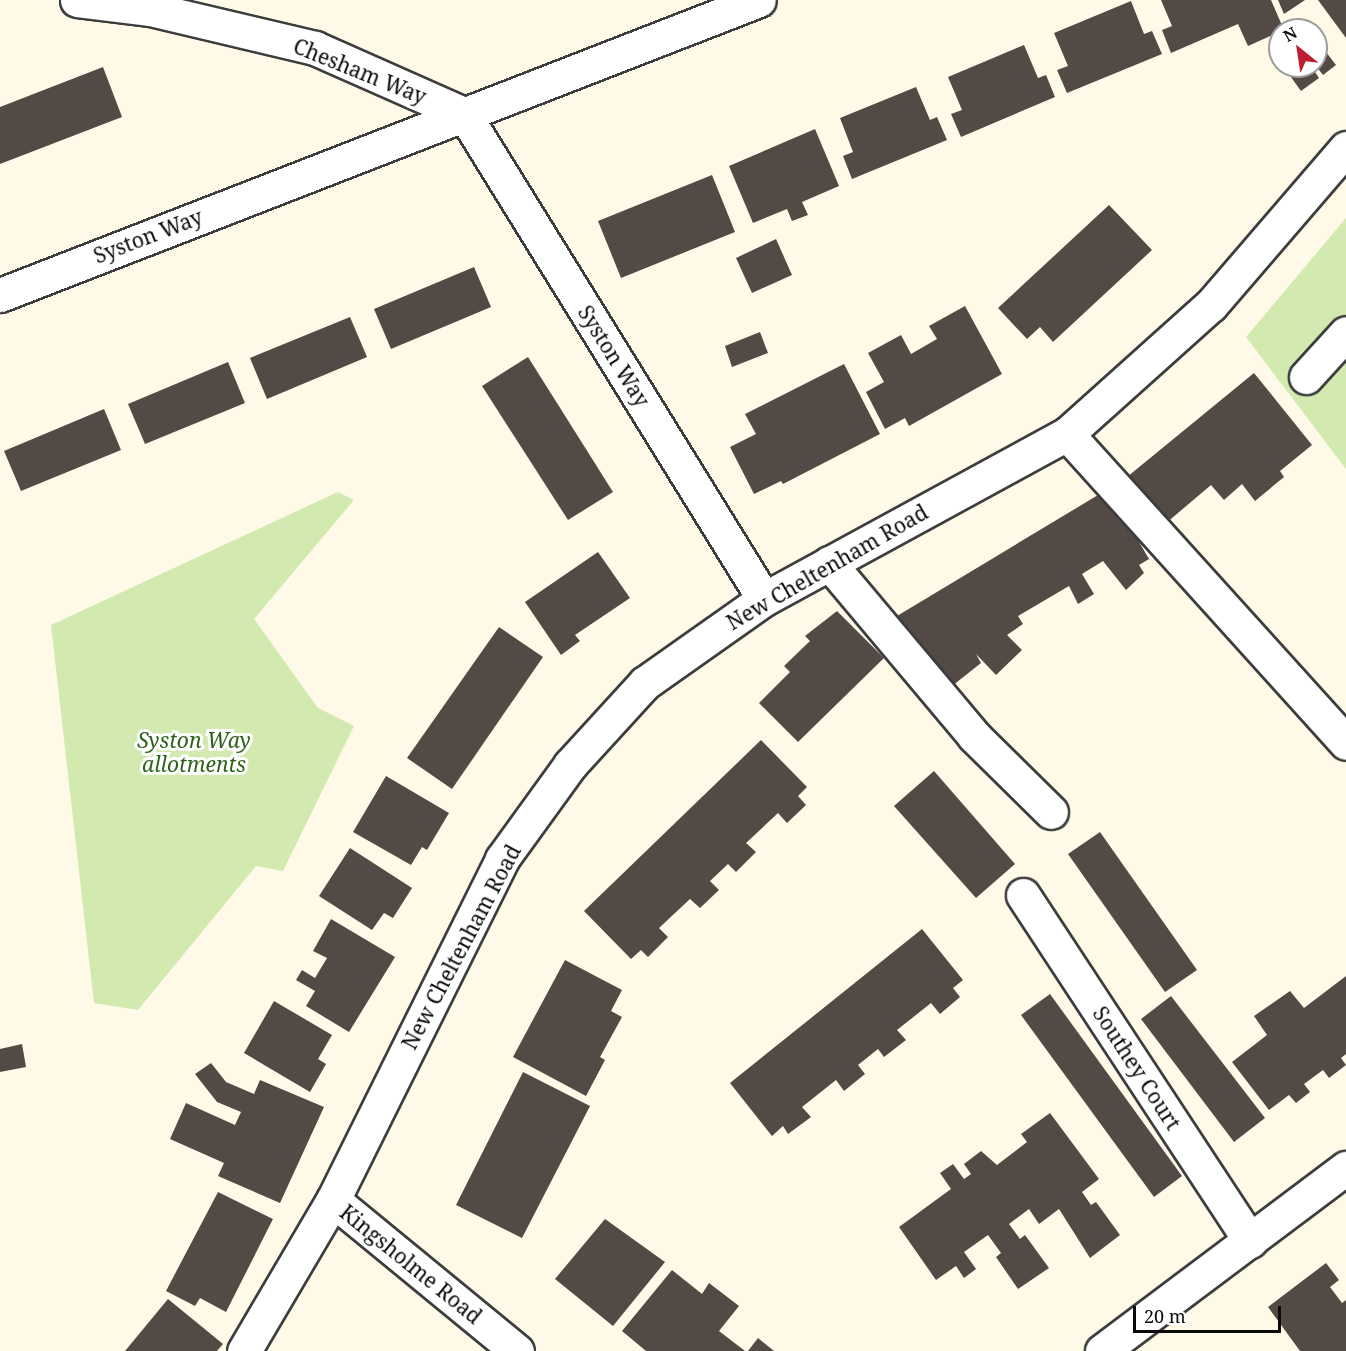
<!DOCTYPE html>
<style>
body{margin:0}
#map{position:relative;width:1346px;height:1351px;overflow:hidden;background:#fff9e7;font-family:"Noto Serif",serif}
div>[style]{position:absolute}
.green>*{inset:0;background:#d2eab0}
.building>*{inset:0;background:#534a46}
.roads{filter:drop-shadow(2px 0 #3d3d3d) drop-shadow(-2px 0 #3d3d3d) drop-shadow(0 2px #3d3d3d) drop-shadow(0 -2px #3d3d3d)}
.minor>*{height:33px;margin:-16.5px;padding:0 16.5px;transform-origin:16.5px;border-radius:16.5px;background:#fff}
span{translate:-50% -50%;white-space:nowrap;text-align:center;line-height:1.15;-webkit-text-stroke:6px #fff;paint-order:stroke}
.street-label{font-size:21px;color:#0a0a0a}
.park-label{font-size:21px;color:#2d6219;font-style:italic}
.north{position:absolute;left:1268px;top:18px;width:60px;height:60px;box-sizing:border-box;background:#fff;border:2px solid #9d9d9d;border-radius:50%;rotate:330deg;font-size:16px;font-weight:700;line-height:24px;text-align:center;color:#0a0a0a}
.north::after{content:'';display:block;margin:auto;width:21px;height:27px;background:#be1e31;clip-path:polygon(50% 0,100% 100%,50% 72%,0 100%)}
.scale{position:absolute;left:1133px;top:1306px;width:148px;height:27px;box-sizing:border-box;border:3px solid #0a0a0a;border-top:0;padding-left:8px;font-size:18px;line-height:21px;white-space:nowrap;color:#0a0a0a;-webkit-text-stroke:4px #fff;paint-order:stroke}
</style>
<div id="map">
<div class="green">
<i style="clip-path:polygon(1346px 218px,1346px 469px,1246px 337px)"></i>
<i style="clip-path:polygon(338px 492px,354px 500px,254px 619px,318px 708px,354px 726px,283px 871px,256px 866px,138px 1010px,94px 1003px,51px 625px)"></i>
</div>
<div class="building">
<i style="clip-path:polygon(1161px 0,1271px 0,1284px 30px,1248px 46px,1238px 24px,1171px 53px,1162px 30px,1172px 26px)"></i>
<i style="clip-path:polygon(1278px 0,1305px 0,1284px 14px)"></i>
<i style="clip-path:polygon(1318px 0,1346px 0,1346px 38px)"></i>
<i style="clip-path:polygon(1131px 1px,1144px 34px,1152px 31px,1162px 54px,1067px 93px,1057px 70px,1068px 66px,1054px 33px)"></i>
<i style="clip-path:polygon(1316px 39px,1336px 65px,1323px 75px,1316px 66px)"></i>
<i style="clip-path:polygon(1024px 45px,1038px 78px,1046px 75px,1055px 97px,961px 137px,951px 114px,962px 110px,948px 77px)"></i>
<i style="clip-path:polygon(1283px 66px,1311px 66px,1319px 78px,1301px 91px)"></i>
<i style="clip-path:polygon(103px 67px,122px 117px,0 164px,0 107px)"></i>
<i style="clip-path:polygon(916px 87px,930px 120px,937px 117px,947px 140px,852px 179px,843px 156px,853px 152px,840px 118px)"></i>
<i style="clip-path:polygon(815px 129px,839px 186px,802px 202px,808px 215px,792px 221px,787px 209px,753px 223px,729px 166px)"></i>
<i style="clip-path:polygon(712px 175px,735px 232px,621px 278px,598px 221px)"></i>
<i style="clip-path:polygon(1109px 205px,1152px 250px,1053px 342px,1040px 327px,1027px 339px,998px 308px)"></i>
<i style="clip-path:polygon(776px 239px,792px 275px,752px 293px,736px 258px)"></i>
<i style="clip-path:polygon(474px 267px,491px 307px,391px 349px,374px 309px)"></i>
<i style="clip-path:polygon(965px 306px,1002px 374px,909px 426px,905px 418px,885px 429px,866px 392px,884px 382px,868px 353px,901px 335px,911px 354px,937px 339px,929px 326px)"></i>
<i style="clip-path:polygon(350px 317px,367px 357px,267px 399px,250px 358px)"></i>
<i style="clip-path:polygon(760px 332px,768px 353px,732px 367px,725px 346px)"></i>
<i style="clip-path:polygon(528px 357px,613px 492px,568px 520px,482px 386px)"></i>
<i style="clip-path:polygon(228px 362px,245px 403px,145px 444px,128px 404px)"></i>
<i style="clip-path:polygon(844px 364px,880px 434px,783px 484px,781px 481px,754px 494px,730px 447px,756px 434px,745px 414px)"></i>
<i style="clip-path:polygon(1254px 373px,1312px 445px,1280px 471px,1284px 477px,1255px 501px,1242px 484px,1224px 500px,1211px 485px,1165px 524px,1127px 477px)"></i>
<i style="clip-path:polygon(104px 409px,121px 450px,21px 491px,4px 451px)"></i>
<i style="clip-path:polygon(1108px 489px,1149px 559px,1139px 565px,1144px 573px,1126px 590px,1103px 561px,1082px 574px,1094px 594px,1078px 604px,1069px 586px,1018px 616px,1023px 624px,1007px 635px,1022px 650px,996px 675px,976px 654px,981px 663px,952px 686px,929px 668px,897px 616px)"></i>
<i style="clip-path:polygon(598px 552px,630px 598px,575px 635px,580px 641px,561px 655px,525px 602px)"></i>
<i style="clip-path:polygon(837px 611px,884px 658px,798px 742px,759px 703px,790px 672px,784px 666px,810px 641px,805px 636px)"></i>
<i style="clip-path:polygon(499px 627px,543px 657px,452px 789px,407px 758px)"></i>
<i style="clip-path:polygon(761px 740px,807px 787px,798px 796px,806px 805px,787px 823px,778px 813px,746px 843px,756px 852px,736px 872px,728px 864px,710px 881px,719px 890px,700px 908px,690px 899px,659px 928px,668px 937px,648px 957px,641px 950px,631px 959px,584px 911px)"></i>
<i style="clip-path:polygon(934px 771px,1015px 864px,976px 898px,894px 806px)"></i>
<i style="clip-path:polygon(386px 776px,449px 813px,427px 850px,422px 847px,411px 865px,353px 832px)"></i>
<i style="clip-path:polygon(1100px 832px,1197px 970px,1165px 992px,1068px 854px)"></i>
<i style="clip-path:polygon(350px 848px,412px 888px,393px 918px,384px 913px,372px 930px,319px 896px)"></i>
<i style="clip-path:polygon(331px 919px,395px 957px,349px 1032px,306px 1006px,315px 991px,296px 980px,302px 970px,315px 978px,327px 958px,313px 951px)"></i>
<i style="clip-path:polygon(922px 929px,963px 980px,953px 988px,960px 997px,940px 1014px,931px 1003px,897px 1030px,906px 1040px,884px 1057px,878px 1049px,858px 1065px,865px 1074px,844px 1091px,836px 1080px,802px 1107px,811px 1117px,788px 1134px,783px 1126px,772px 1136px,730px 1083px)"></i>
<i style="clip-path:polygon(565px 960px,622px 990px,611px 1011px,622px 1017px,600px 1057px,605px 1060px,586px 1096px,513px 1057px)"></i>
<i style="clip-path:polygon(1346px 976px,1346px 1054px,1341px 1058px,1346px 1065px,1329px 1078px,1323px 1070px,1304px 1084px,1310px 1092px,1296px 1103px,1289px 1095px,1269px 1110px,1232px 1062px,1267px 1035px,1254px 1016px,1290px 991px,1304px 1008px)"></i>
<i style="clip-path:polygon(1050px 994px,1182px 1176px,1154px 1197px,1021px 1015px)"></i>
<i style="clip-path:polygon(1171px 996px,1265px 1118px,1234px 1142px,1141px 1019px)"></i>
<i style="clip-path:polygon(274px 1001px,332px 1035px,318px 1059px,326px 1064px,310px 1092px,244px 1053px)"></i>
<i style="clip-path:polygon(22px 1044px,26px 1067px,0 1072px,0 1049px)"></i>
<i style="clip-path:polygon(211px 1063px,226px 1082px,254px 1094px,260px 1080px,324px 1107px,280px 1203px,218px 1176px,224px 1163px,170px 1139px,186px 1103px,235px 1125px,241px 1112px,217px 1102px,195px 1074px)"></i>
<i style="clip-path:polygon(523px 1072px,590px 1106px,522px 1238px,456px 1205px)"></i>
<i style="clip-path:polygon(1050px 1113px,1099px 1179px,1082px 1192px,1091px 1205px,1096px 1202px,1120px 1235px,1090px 1258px,1059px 1209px,1039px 1224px,1029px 1209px,1009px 1224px,1020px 1239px,1025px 1235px,1049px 1268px,1018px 1289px,996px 1257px,1001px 1253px,988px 1235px,964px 1252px,976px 1269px,964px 1278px,956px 1266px,936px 1280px,899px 1227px,951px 1189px,940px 1173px,953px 1164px,964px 1179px,971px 1174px,964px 1164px,981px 1151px,997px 1165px,1027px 1142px,1021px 1134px)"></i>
<i style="clip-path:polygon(218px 1192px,273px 1219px,226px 1312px,200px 1298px,195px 1306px,166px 1291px)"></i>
<i style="clip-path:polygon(605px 1219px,665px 1262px,613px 1326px,555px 1279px)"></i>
<i style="clip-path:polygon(1326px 1263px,1339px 1280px,1330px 1287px,1342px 1303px,1346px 1300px,1346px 1351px,1300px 1351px,1268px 1307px)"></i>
<i style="clip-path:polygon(672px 1270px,702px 1294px,709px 1283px,739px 1306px,719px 1331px,745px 1351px,646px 1351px,622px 1331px)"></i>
<i style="clip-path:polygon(168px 1299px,223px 1344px,217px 1351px,125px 1351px)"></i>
<i style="clip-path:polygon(758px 1338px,774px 1351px,748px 1351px)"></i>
</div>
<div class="roads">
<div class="minor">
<i style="left:77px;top:0;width:74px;rotate:7deg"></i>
<i style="left:150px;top:9px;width:170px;rotate:13.3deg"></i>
<i style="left:315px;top:48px;width:163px;rotate:23.9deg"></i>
<i style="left:464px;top:114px;width:570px;rotate:58.26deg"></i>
<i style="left:0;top:295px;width:814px;rotate:-21.24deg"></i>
<i style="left:1306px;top:377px;width:59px;rotate:-47.7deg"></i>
<i style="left:1067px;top:434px;width:416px;rotate:47.9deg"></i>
<i style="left:829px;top:563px;width:226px;rotate:50deg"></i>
<i style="left:974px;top:736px;width:108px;rotate:44.6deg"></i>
<i style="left:1023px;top:895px;width:414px;rotate:56.7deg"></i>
<i style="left:333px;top:1200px;width:238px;rotate:39.4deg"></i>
<i style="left:244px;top:1351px;width:175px;rotate:-59.5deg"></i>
<i style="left:333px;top:1200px;width:381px;rotate:-63.6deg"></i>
<i style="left:502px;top:859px;width:116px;rotate:-54.1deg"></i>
<i style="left:570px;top:765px;width:111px;rotate:-47.6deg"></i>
<i style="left:645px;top:683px;width:146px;rotate:-35.2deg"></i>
<i style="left:764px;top:599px;width:345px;rotate:-28.6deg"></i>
<i style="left:1067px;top:434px;width:193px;rotate:-41.9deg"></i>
<i style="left:1211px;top:305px;width:207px;rotate:-49.3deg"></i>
<i style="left:1102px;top:1351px;width:305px;rotate:-36.9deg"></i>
</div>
</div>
<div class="street-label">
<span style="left:360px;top:71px;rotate:22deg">Chesham Way</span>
<span style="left:148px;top:236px;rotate:-21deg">Syston Way</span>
<span style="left:614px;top:356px;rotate:58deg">Syston Way</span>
<span style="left:827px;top:567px;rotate:-30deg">New Cheltenham Road</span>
<span style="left:461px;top:947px;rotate:-62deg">New Cheltenham Road</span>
<span style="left:1137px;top:1068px;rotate:57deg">Southey Court</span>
<span style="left:411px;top:1264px;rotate:39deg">Kingsholme Road</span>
</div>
<div class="park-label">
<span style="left:194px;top:752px">Syston Way<br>allotments</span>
</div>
<div class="north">N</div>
<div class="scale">20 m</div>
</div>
